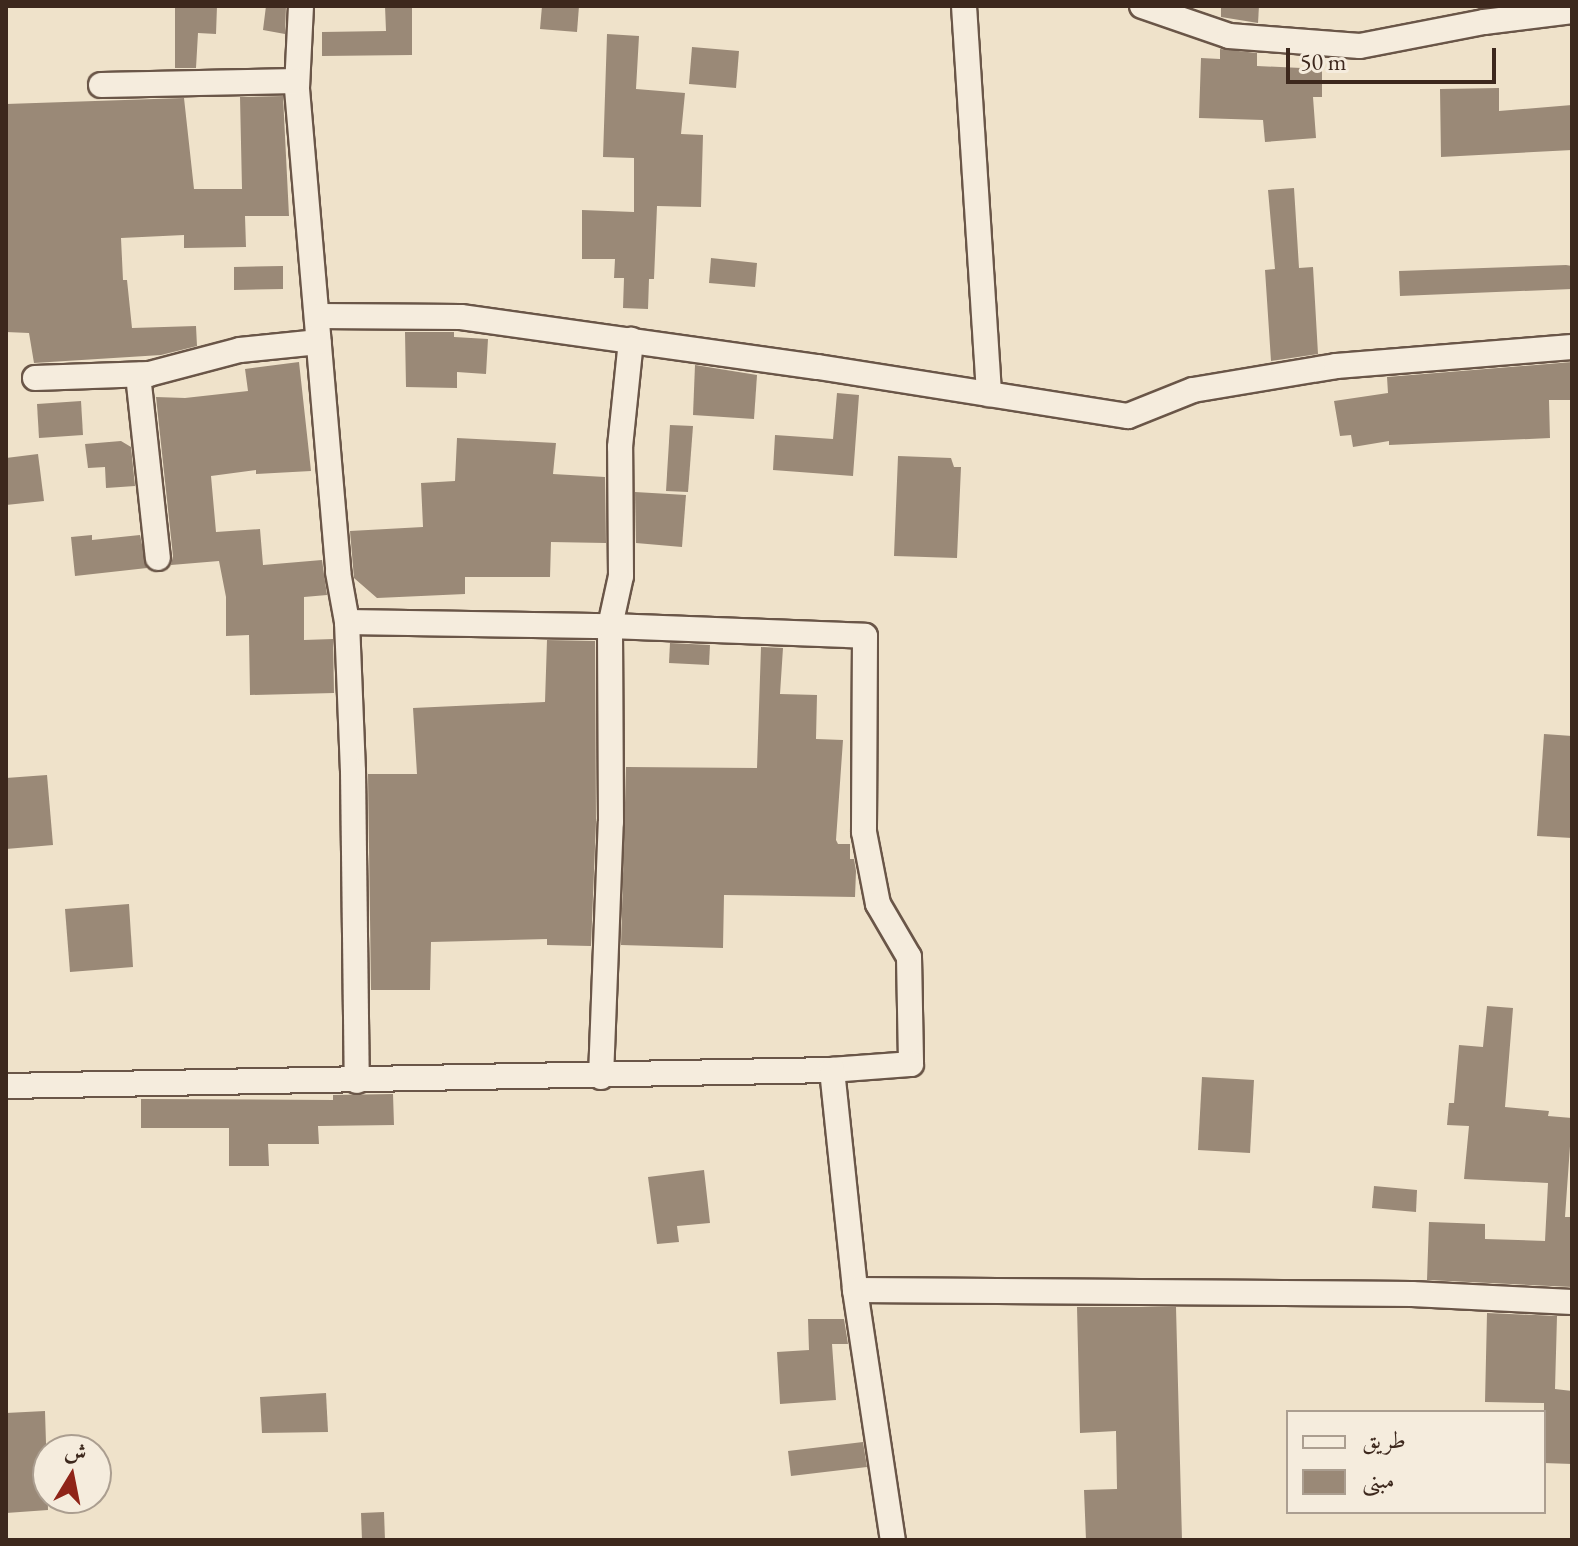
<!DOCTYPE html>
<meta charset="utf-8">
<style>
body{margin:0}
#map{position:relative;width:1578px;height:1546px;overflow:hidden;background:#efe2ca;font-family:"EB Garamond",Amiri,serif}
div>[style]{position:absolute}
.building>*{inset:0;background:#9a8977}
.roads{filter:drop-shadow(2px 0 #6a5648) drop-shadow(-2px 0 #6a5648) drop-shadow(0 2px #6a5648) drop-shadow(0 -2px #6a5648)}
.street>*{height:24px;margin:-12px;padding:0 12px;transform-origin:12px;border-radius:12px;background:#f5ecdd}
span{translate:-50% -50%;white-space:nowrap;text-align:center;line-height:1.15;-webkit-text-stroke:6px #f5ecdd;paint-order:stroke}
.frame{position:absolute;inset:0;border:8px solid #3d281d;pointer-events:none}
.legend{position:absolute;left:1286px;top:1410px;width:260px;height:104px;box-sizing:border-box;background:#f5ecdd;border:2px solid #ab9e90;margin:0;padding:10px 14px;list-style:none;font-size:24px;color:#3d281d}
.legend li{display:flex;align-items:center;gap:16px;height:40px}
.legend b{width:40px;border:2px solid #ab9e90}
.north{position:absolute;left:32px;top:1434px;width:80px;height:80px;box-sizing:border-box;background:#f5ecdd;border:2px solid #ab9e90;border-radius:50%;rotate:10deg;font-size:22px;font-weight:700;line-height:32px;text-align:center;color:#3d281d}
.north::after{content:'';display:block;margin:auto;width:28px;height:36px;background:#8f2418;clip-path:polygon(50% 0,100% 100%,50% 72%,0 100%)}
.scale{position:absolute;left:1286px;top:48px;width:210px;height:36px;box-sizing:border-box;border:4px solid #3d281d;border-top:0;padding-left:10px;font-size:24px;line-height:28px;white-space:nowrap;color:#3d281d;-webkit-text-stroke:6px #f5ecdd;paint-order:stroke}
</style>
<div id="map">
<div class="building">
<i style="clip-path:polygon(175px 6px,217px 6px,216px 34px,198px 33px,196px 68px,175px 68px)"></i>
<i style="clip-path:polygon(266px 6px,286px 6px,285px 34px,263px 30px)"></i>
<i style="clip-path:polygon(385px 6px,412px 6px,412px 55px,322px 56px,322px 32px,386px 31px)"></i>
<i style="clip-path:polygon(542px 6px,579px 6px,577px 32px,540px 29px)"></i>
<i style="clip-path:polygon(1221px 6px,1259px 6px,1258px 23px,1221px 17px)"></i>
<i style="clip-path:polygon(607px 34px,639px 36px,636px 89px,685px 93px,681px 134px,703px 135px,701px 207px,657px 206px,654px 279px,649px 279px,648px 309px,623px 308px,624px 278px,614px 278px,615px 259px,582px 259px,582px 210px,634px 212px,634px 158px,603px 157px)"></i>
<i style="clip-path:polygon(692px 47px,739px 51px,736px 88px,689px 84px)"></i>
<i style="clip-path:polygon(1220px 49px,1257px 53px,1257px 66px,1322px 69px,1322px 97px,1313px 97px,1316px 138px,1265px 142px,1263px 120px,1199px 118px,1201px 58px,1220px 59px)"></i>
<i style="clip-path:polygon(1499px 88px,1499px 111px,1572px 105px,1572px 150px,1441px 157px,1440px 89px)"></i>
<i style="clip-path:polygon(283px 96px,289px 216px,245px 216px,246px 247px,184px 248px,184px 235px,121px 238px,123px 280px,127px 280px,132px 328px,196px 326px,197px 346px,161px 355px,34px 363px,29px 333px,6px 332px,6px 104px,184px 98px,194px 189px,242px 189px,240px 97px)"></i>
<i style="clip-path:polygon(1294px 188px,1299px 268px,1313px 267px,1318px 354px,1271px 361px,1265px 270px,1275px 269px,1268px 190px)"></i>
<i style="clip-path:polygon(711px 258px,757px 263px,755px 287px,709px 283px)"></i>
<i style="clip-path:polygon(1566px 265px,1572px 266px,1572px 289px,1400px 296px,1399px 271px)"></i>
<i style="clip-path:polygon(283px 266px,283px 289px,234px 290px,234px 267px)"></i>
<i style="clip-path:polygon(405px 332px,454px 332px,454px 337px,488px 339px,486px 374px,457px 372px,457px 388px,406px 387px)"></i>
<i style="clip-path:polygon(299px 362px,311px 471px,256px 474px,256px 470px,211px 476px,216px 532px,260px 529px,263px 565px,322px 560px,327px 595px,304px 597px,304px 640px,333px 639px,334px 693px,250px 695px,249px 635px,226px 636px,226px 597px,219px 561px,171px 565px,173px 556px,156px 397px,185px 398px,248px 391px,245px 369px)"></i>
<i style="clip-path:polygon(1572px 362px,1572px 400px,1549px 400px,1550px 438px,1389px 445px,1389px 441px,1353px 447px,1351px 435px,1340px 436px,1334px 401px,1388px 393px,1387px 377px)"></i>
<i style="clip-path:polygon(695px 365px,757px 375px,754px 419px,693px 415px)"></i>
<i style="clip-path:polygon(837px 393px,859px 395px,853px 476px,773px 470px,775px 435px,833px 439px)"></i>
<i style="clip-path:polygon(81px 401px,83px 435px,39px 438px,37px 404px)"></i>
<i style="clip-path:polygon(670px 425px,693px 426px,688px 492px,666px 491px)"></i>
<i style="clip-path:polygon(457px 438px,556px 443px,553px 474px,605px 477px,606px 543px,551px 542px,550px 577px,465px 577px,465px 594px,377px 598px,354px 578px,350px 531px,423px 527px,421px 483px,455px 481px)"></i>
<i style="clip-path:polygon(121px 441px,131px 447px,135px 486px,106px 488px,105px 467px,88px 468px,85px 444px)"></i>
<i style="clip-path:polygon(38px 454px,44px 501px,6px 505px,6px 458px)"></i>
<i style="clip-path:polygon(898px 456px,951px 458px,954px 467px,961px 467px,957px 558px,894px 556px)"></i>
<i style="clip-path:polygon(635px 492px,686px 495px,682px 547px,636px 543px)"></i>
<i style="clip-path:polygon(92px 535px,92px 540px,140px 535px,147px 568px,75px 576px,71px 537px)"></i>
<i style="clip-path:polygon(547px 640px,595px 641px,596px 822px,591px 946px,547px 945px,547px 939px,431px 942px,430px 990px,371px 990px,368px 774px,417px 774px,413px 708px,545px 702px)"></i>
<i style="clip-path:polygon(670px 643px,710px 645px,709px 665px,669px 663px)"></i>
<i style="clip-path:polygon(761px 647px,783px 648px,780px 694px,817px 695px,816px 739px,843px 740px,836px 840px,838px 844px,850px 844px,850px 859px,854px 859px,856px 871px,855px 897px,724px 895px,723px 948px,621px 945px,626px 767px,757px 768px)"></i>
<i style="clip-path:polygon(1544px 734px,1572px 736px,1572px 838px,1537px 836px)"></i>
<i style="clip-path:polygon(47px 775px,53px 845px,6px 849px,6px 778px)"></i>
<i style="clip-path:polygon(129px 904px,133px 967px,70px 972px,65px 909px)"></i>
<i style="clip-path:polygon(1487px 1006px,1513px 1008px,1505px 1107px,1549px 1111px,1548px 1116px,1572px 1118px,1565px 1217px,1572px 1217px,1572px 1287px,1427px 1280px,1429px 1222px,1485px 1224px,1485px 1239px,1545px 1241px,1548px 1183px,1464px 1179px,1469px 1126px,1447px 1125px,1449px 1103px,1454px 1103px,1459px 1045px,1483px 1047px)"></i>
<i style="clip-path:polygon(1202px 1077px,1254px 1080px,1250px 1153px,1198px 1150px)"></i>
<i style="clip-path:polygon(393px 1094px,394px 1125px,318px 1126px,319px 1144px,268px 1144px,269px 1166px,229px 1166px,229px 1128px,141px 1128px,141px 1099px,333px 1100px,333px 1095px)"></i>
<i style="clip-path:polygon(704px 1170px,710px 1223px,677px 1226px,679px 1242px,657px 1244px,648px 1177px)"></i>
<i style="clip-path:polygon(1374px 1186px,1417px 1190px,1416px 1212px,1372px 1208px)"></i>
<i style="clip-path:polygon(1077px 1307px,1176px 1307px,1182px 1540px,1086px 1540px,1084px 1490px,1117px 1489px,1116px 1431px,1080px 1433px)"></i>
<i style="clip-path:polygon(1487px 1313px,1557px 1316px,1555px 1389px,1572px 1391px,1572px 1464px,1544px 1463px,1544px 1403px,1485px 1402px)"></i>
<i style="clip-path:polygon(808px 1319px,844px 1319px,848px 1344px,832px 1344px,836px 1400px,780px 1404px,777px 1352px,809px 1350px)"></i>
<i style="clip-path:polygon(326px 1393px,328px 1432px,262px 1433px,260px 1397px)"></i>
<i style="clip-path:polygon(45px 1411px,48px 1510px,6px 1513px,6px 1413px)"></i>
<i style="clip-path:polygon(863px 1442px,867px 1467px,791px 1476px,788px 1451px)"></i>
<i style="clip-path:polygon(384px 1512px,385px 1540px,362px 1540px,361px 1513px)"></i>
</div>
<div class="roads">
<div class="street">
<i style="left:301px;top:6px;width:83px;rotate:92.8deg"></i>
<i style="left:297px;top:89px;width:485px;rotate:85.1deg"></i>
<i style="left:338px;top:572px;width:51px;rotate:79.8deg"></i>
<i style="left:347px;top:622px;width:149px;rotate:87.7deg"></i>
<i style="left:353px;top:771px;width:310px;rotate:89.3deg"></i>
<i style="left:964px;top:6px;width:389px;rotate:86.3deg"></i>
<i style="left:1142px;top:6px;width:92px;rotate:19deg"></i>
<i style="left:1229px;top:36px;width:131px;rotate:4.4deg"></i>
<i style="left:1360px;top:46px;width:126px;rotate:-11deg"></i>
<i style="left:1484px;top:22px;width:89px;rotate:-7.1deg"></i>
<i style="left:101px;top:85px;width:196px;rotate:-1.2deg"></i>
<i style="left:317px;top:316px;width:144px;rotate:0.4deg"></i>
<i style="left:461px;top:317px;width:360px;rotate:8deg"></i>
<i style="left:818px;top:367px;width:314px;rotate:9deg"></i>
<i style="left:1128px;top:416px;width:70px;rotate:-21.8deg"></i>
<i style="left:1193px;top:390px;width:145px;rotate:-9.5deg"></i>
<i style="left:1336px;top:366px;width:237px;rotate:-4.6deg"></i>
<i style="left:138px;top:375px;width:184px;rotate:83.8deg"></i>
<i style="left:35px;top:378px;width:114px;rotate:-2deg"></i>
<i style="left:149px;top:374px;width:94px;rotate:-14.8deg"></i>
<i style="left:240px;top:350px;width:79px;rotate:-5.8deg"></i>
<i style="left:347px;top:622px;width:263px;rotate:0.9deg"></i>
<i style="left:610px;top:626px;width:255px;rotate:2.2deg"></i>
<i style="left:865px;top:636px;width:196px;rotate:90.3deg"></i>
<i style="left:864px;top:832px;width:73px;rotate:79deg"></i>
<i style="left:878px;top:904px;width:61px;rotate:59.7deg"></i>
<i style="left:909px;top:957px;width:107px;rotate:88.9deg"></i>
<i style="left:911px;top:1064px;width:79px;rotate:175.7deg"></i>
<i style="left:601px;top:1077px;width:255px;rotate:-87.8deg"></i>
<i style="left:611px;top:822px;width:196px;rotate:-90.3deg"></i>
<i style="left:610px;top:626px;width:51px;rotate:-77.6deg"></i>
<i style="left:621px;top:576px;width:129px;rotate:-90.4deg"></i>
<i style="left:620px;top:447px;width:108px;rotate:-84.1deg"></i>
<i style="left:6px;top:1086px;width:826px;rotate:-1.11deg"></i>
<i style="left:832px;top:1070px;width:221px;rotate:84deg"></i>
<i style="left:855px;top:1290px;width:253px;rotate:81.4deg"></i>
<i style="left:855px;top:1290px;width:557px;rotate:0.41deg"></i>
<i style="left:1412px;top:1294px;width:160px;rotate:2.9deg"></i>
</div>
</div>
<div class="frame"></div>
<ul class="legend">
<li><b style="height:10px;background:#f5ecdd"></b>طريق</li>
<li><b style="height:22px;background:#9a8977"></b>مبنى</li>
</ul>
<div class="north">ش</div>
<div class="scale">50 m</div>
</div>
